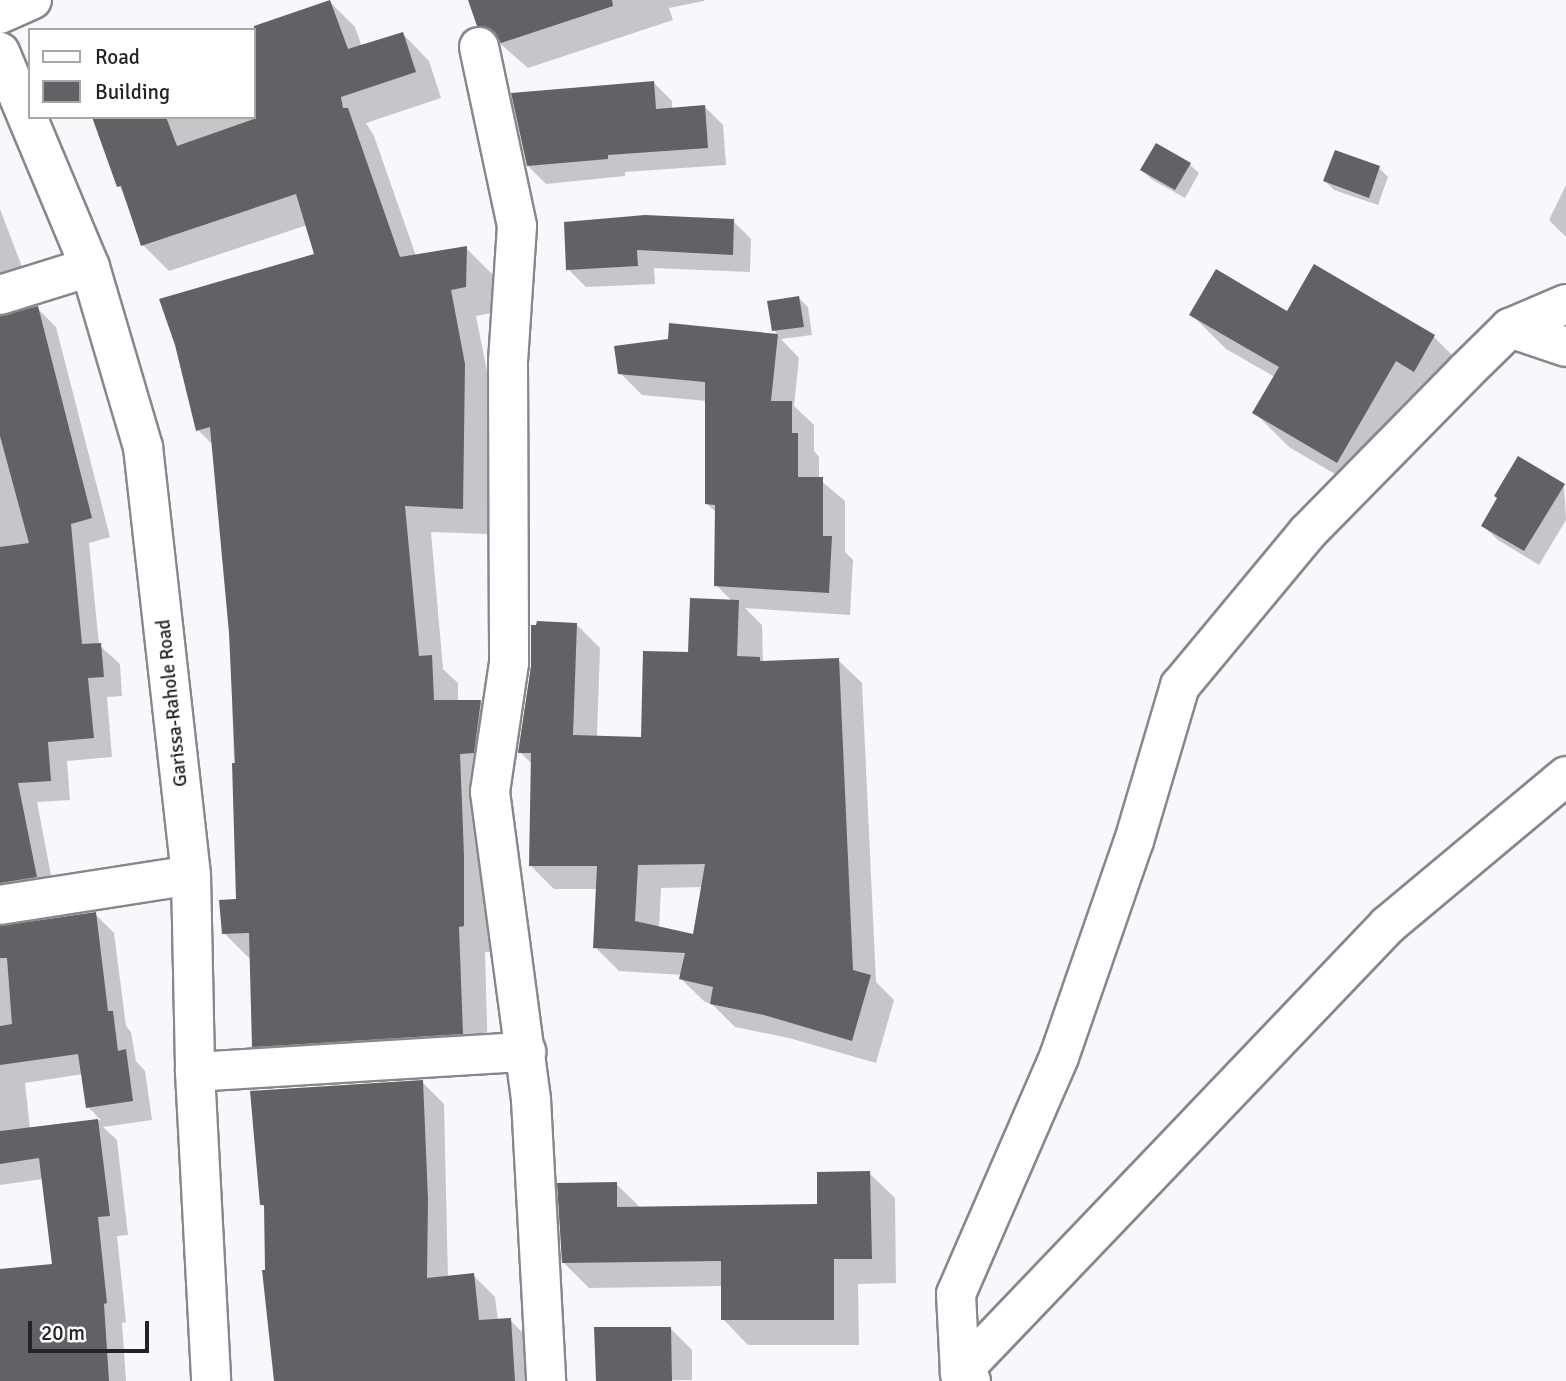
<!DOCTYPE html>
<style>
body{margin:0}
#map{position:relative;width:1566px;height:1381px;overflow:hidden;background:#f7f8fc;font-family:Signika,sans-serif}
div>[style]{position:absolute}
.shadow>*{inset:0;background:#0003}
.building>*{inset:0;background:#626266}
.roads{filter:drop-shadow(2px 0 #87878c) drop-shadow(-2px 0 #87878c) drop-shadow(0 2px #87878c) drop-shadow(0 -2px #87878c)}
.minor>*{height:38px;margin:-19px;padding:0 19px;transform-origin:19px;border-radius:19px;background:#fff}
span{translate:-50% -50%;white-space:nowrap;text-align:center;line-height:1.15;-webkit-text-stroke:7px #fff;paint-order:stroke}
.street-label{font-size:19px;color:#232325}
.legend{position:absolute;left:28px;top:28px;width:228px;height:91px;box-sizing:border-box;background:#fff;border:2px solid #a7a7a8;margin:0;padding:9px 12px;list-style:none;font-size:21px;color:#232325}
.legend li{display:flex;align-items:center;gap:14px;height:35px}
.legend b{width:35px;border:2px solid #a7a7a8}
.scale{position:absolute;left:28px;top:1321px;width:121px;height:32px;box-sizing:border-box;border:4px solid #232325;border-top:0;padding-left:9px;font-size:21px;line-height:24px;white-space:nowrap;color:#232325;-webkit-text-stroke:5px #fff;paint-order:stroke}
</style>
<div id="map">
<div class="shadow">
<i style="clip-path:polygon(470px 0,704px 0,704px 1px,669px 8px,673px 20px,528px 68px,479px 25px)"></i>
<i style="clip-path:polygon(329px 1px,355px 27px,362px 47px,403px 34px,429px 61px,441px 98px,366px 123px,374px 136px,416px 256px,466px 248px,492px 274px,492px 313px,476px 316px,491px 391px,489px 534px,431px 532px,443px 669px,458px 683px,458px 702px,481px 702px,507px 728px,489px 883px,490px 952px,485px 952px,488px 1060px,280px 1072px,254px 1046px,250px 959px,224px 933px,238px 901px,230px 633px,214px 446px,198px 430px,316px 256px,307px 225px,169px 271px,143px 245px,93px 117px,254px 117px,254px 30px,248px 30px)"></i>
<i style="clip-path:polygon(654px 83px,672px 101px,672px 109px,705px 107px,723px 125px,726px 165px,625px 172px,625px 176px,546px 184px,528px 166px)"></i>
<i style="clip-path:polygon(1157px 146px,1190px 165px,1199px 173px,1185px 198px,1151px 179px,1142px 170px)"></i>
<i style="clip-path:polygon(1379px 168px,1388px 177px,1378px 205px,1334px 190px,1325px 181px)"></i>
<i style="clip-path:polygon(1566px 185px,1566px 237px,1549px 220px)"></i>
<i style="clip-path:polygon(0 209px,30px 288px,0 305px)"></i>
<i style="clip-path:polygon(733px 221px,751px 239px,750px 272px,654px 268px,655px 284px,586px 287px,568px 269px)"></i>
<i style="clip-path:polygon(evenodd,799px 298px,808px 307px,812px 335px,781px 339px,799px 358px,794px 406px,814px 425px,814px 451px,819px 457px,819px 479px,845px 501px,845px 552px,853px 560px,850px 615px,745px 608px,762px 625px,763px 662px,838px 660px,862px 683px,876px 982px,894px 1000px,876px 1063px,789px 1038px,735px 1027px,712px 1004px,705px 1002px,681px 979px,682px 975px,619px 971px,595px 947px,598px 889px,554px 889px,531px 866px,533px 765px,520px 752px,577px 625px,600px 648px,597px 737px,643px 739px,690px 654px,732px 601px,716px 585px,717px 513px,707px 504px,707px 401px,642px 395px,620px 373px,669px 341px,671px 325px,779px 336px,774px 330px,799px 298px,703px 887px,694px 936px,659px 928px,661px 888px,703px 887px)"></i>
<i style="clip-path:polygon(37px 308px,56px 327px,110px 537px,89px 543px,99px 645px,120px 664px,122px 696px,107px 697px,112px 757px,67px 761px,70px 800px,37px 802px,55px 896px,0 914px,0 317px)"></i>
<i style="clip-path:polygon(1287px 313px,1434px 337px,1468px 371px,1431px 394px,1372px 496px,1289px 447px,1255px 413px,1275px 377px,1226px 349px,1191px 314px)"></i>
<i style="clip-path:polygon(1564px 486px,1566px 520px,1539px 565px,1498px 540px,1483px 526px)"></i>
<i style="clip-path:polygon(evenodd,95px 914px,114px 933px,126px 1026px,131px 1032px,136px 1061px,145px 1071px,152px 1120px,103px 1127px,117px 1140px,128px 1235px,117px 1236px,126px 1322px,122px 1323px,126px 1381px,0 1381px,0 1271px,54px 1266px,43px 1179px,0 1185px,0 928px,95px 914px,83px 1074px,88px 1107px,101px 1120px,30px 1129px,25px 1083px,83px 1074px)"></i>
<i style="clip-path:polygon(422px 1082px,444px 1104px,448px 1278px,473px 1275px,495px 1297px,498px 1321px,510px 1320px,532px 1342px,535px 1381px,274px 1381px,266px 1208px,262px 1205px)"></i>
<i style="clip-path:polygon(869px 1173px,895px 1198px,896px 1283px,858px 1284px,859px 1345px,748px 1345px,723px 1319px,723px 1286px,589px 1288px,563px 1262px,616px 1184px,641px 1208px,819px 1206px)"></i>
<i style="clip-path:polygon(670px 1328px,692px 1350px,692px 1380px,596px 1381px)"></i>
</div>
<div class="building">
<i style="clip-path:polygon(330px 0,348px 49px,403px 32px,416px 72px,341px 97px,343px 108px,348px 108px,400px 257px,467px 246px,466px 287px,451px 290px,465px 364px,463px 509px,405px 506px,419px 656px,432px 655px,434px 700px,481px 700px,474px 753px,460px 754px,464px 855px,464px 926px,459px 927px,463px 1034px,252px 1047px,249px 933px,222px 934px,219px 900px,236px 899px,232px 763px,235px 763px,229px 633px,210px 427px,196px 431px,175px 345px,159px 299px,314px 254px,296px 194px,141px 246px,121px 186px,117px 187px,92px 117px,166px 117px,177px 146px,254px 119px,254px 26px)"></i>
<i style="clip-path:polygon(468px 0,612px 0,613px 6px,501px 43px,495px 32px,477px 26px)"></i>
<i style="clip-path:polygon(654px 81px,656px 109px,705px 105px,708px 148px,608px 155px,608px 159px,527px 166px,511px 93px)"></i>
<i style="clip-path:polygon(1156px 143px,1191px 163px,1175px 190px,1140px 170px)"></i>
<i style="clip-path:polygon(1335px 150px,1380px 166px,1369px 198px,1323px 181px)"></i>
<i style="clip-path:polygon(645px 215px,734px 219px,733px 255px,637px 250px,638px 266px,566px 270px,564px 222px)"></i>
<i style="clip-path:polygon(1314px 264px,1435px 335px,1414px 372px,1396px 361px,1337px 463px,1252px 413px,1279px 367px,1189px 315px,1216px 269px,1287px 311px)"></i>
<i style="clip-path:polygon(799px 296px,804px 327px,772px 331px,767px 301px)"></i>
<i style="clip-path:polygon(38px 306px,92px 518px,71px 524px,82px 644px,101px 643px,104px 677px,88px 678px,94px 738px,48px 742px,51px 781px,18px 783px,37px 877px,0 883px,0 547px,29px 543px,0 436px,0 316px)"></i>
<i style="clip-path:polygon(669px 323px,778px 334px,771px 401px,792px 401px,792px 433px,798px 433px,798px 477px,823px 477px,823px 536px,832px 536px,829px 593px,714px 586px,715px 505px,705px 504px,705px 382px,618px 374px,614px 346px,668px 339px)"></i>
<i style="clip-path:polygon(1518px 456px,1565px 484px,1524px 551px,1481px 526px,1497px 498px,1494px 496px)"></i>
<i style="clip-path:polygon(evenodd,690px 598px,739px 600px,737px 656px,760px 657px,760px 661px,839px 658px,853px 970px,871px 975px,852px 1041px,764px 1015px,710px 1004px,713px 987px,679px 979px,685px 953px,593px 948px,597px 866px,529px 866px,531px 753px,518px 753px,531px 666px,531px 625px,536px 625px,537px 621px,577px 623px,573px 735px,641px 737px,643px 651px,688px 652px,690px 598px,705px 864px,693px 934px,635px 921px,638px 865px,705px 864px)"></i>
<i style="clip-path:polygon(96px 912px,108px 1011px,113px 1011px,118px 1051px,126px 1049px,133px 1101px,86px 1108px,78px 1054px,0 1065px,0 1026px,12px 1024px,7px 958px,0 958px,0 926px)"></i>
<i style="clip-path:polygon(423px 1080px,428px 1200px,427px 1278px,474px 1273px,479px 1320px,511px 1318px,515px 1381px,274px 1381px,262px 1270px,265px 1270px,264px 1205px,260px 1205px,250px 1091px)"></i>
<i style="clip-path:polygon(98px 1119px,110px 1216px,98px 1217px,107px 1303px,104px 1304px,109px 1381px,0 1381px,0 1269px,52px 1264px,39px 1158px,0 1164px,0 1131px)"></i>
<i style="clip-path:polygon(870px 1171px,872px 1259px,834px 1259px,834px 1320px,721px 1320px,721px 1261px,562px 1263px,557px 1183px,617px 1182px,617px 1207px,817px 1204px,817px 1172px)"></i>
<i style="clip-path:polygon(594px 1327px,671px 1327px,672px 1381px,596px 1381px)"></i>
</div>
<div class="roads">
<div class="minor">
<i style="left:0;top:14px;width:35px;rotate:-24deg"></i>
<i style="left:479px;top:47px;width:183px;rotate:78deg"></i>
<i style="left:517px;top:226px;width:135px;rotate:93.8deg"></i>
<i style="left:508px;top:361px;width:302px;rotate:89.8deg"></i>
<i style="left:509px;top:663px;width:130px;rotate:98.4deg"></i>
<i style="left:490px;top:792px;width:311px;rotate:82.4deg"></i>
<i style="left:531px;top:1100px;width:281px;rotate:86.9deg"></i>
<i style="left:0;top:52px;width:233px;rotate:67.3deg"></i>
<i style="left:90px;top:267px;width:188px;rotate:73.6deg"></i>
<i style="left:143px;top:447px;width:431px;rotate:83.6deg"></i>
<i style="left:191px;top:875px;width:197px;rotate:88.8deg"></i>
<i style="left:195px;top:1072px;width:309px;rotate:87deg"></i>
<i style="left:0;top:295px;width:94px;rotate:-17.3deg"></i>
<i style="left:1510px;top:328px;width:59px;rotate:18.7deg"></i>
<i style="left:0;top:905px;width:193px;rotate:-8.9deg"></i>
<i style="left:195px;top:1072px;width:332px;rotate:-3.5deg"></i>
<i style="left:960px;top:1373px;width:620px;rotate:-46.31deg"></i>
<i style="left:1388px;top:925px;width:232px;rotate:-39.9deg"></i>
<i style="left:971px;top:1381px;width:14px;rotate:-144deg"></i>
<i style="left:960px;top:1373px;width:79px;rotate:-92.9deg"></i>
<i style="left:956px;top:1294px;width:258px;rotate:-66.5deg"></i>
<i style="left:1059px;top:1057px;width:229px;rotate:-70.9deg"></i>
<i style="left:1134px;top:841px;width:162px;rotate:-73.5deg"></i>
<i style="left:1180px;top:686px;width:199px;rotate:-50.3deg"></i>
<i style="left:1307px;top:533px;width:226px;rotate:-45.5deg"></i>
<i style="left:1465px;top:372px;width:63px;rotate:-44.4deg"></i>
<i style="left:1510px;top:328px;width:61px;rotate:-23.2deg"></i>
</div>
</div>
<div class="street-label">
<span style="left:173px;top:703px;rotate:-96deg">Garissa-Rahole Road</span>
</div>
<ul class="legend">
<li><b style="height:9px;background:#fff"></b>Road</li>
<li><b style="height:19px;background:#626266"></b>Building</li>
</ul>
<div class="scale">20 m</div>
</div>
